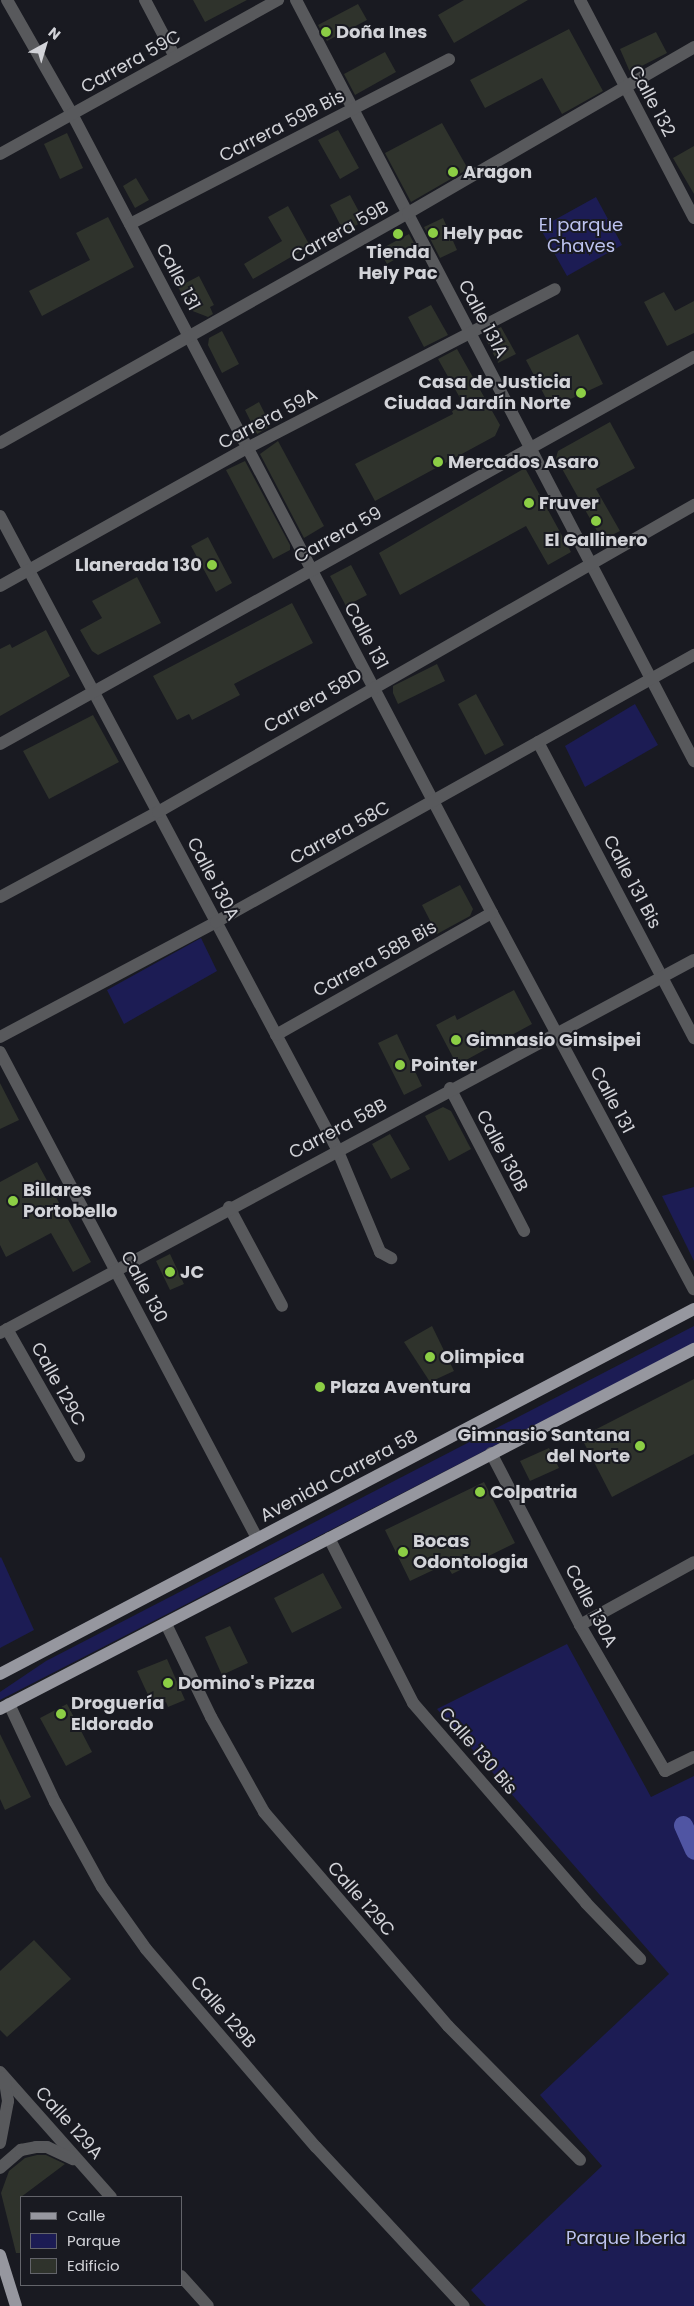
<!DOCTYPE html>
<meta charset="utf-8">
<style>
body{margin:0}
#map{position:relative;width:694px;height:2306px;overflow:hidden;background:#191a21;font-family:Poppins,sans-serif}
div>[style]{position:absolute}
.green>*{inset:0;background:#1c1c54}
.canal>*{height:19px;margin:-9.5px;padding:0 9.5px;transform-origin:9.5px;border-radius:9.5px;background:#5055a3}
.building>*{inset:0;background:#2f332c}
.minor>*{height:12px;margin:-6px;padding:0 6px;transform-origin:6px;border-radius:6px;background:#58595c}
.major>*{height:12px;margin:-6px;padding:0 6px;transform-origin:6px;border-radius:6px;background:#96979f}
.dots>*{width:14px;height:14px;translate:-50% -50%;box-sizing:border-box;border:2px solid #191a21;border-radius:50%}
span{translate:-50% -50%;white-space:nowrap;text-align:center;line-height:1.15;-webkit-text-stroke:4px #191a21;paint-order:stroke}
.poi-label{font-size:18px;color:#d2d3d8;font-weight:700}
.left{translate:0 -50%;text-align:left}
.right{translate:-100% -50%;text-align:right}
.street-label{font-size:18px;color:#d2d3d8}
.park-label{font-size:18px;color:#bdc3ef}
.legend{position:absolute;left:20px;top:2196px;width:162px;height:90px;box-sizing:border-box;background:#191a21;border:1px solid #63646a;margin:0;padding:6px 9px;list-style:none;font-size:15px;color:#d2d3d8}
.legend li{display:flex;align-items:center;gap:10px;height:25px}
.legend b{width:25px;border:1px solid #63646a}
.north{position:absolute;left:20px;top:20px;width:50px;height:50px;-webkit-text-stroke:4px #191a21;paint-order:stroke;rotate:39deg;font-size:14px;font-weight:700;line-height:20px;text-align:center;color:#d2d3d8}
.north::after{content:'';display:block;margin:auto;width:18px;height:22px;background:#d2d3d8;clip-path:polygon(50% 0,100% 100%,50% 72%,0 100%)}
</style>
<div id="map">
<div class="green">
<i style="clip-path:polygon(596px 197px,622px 245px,567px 276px,540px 228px)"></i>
<i style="clip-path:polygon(635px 704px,658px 745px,585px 787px,565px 746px)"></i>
<i style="clip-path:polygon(201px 938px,217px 971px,124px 1024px,107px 990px)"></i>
<i style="clip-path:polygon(694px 1187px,694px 1261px,662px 1196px)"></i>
<i style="clip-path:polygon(694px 1326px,694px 1343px,0 1700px,0 1692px,46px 1661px)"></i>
<i style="clip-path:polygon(1px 1557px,34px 1630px,0 1648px,0 1558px)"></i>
<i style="clip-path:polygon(567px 1644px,651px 1797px,694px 1776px,694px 2306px,486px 2306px,471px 2290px,602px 2166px,540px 2095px,669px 1974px,437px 1709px)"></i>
</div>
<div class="canal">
<i style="left:683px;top:1825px;width:27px;rotate:66deg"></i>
</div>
<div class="building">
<i style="clip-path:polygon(193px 0,247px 0,205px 22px)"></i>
<i style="clip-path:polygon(464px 0,528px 0,454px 43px,438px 15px)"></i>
<i style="clip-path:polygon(358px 4px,367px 20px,327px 41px,318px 25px)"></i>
<i style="clip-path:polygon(569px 29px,603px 91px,562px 114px,542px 78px,485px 108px,470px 80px)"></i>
<i style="clip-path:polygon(656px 32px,667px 53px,630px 72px,620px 49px)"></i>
<i style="clip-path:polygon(385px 52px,396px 72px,355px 95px,344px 74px)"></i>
<i style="clip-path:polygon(442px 123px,468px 169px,411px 202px,385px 153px)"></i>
<i style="clip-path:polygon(338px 130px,359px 168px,340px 179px,318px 140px)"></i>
<i style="clip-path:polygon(67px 133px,83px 168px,60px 179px,44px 144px)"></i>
<i style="clip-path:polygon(694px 146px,694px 194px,673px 158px)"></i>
<i style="clip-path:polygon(136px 178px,149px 200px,135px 208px,123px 186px)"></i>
<i style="clip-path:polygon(350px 195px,364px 221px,344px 232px,330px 205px)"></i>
<i style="clip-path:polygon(288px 206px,310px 246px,253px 279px,244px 264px,282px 241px,268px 217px)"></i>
<i style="clip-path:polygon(108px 217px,134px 267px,42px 316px,29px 291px,90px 260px,76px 233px)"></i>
<i style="clip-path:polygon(443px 218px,457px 250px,440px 258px,424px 227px)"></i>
<i style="clip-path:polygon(409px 234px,416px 247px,387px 264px,379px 250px)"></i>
<i style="clip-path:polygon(199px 276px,214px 305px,210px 307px,213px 314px,208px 317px,190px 310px,178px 287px)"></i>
<i style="clip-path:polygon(664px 292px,675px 311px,694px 301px,694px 333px,667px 346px,644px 302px)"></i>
<i style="clip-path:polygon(431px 305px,448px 335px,424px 347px,408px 317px)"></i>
<i style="clip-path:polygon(501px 327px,516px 354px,498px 363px,484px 336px)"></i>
<i style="clip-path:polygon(222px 331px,239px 364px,222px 373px,208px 345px,209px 338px)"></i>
<i style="clip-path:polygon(578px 334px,603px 384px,551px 408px,526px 360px)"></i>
<i style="clip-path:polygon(457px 349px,500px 425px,495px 436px,375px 501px,355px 464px,453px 414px,452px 411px,464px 405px,438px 359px)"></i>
<i style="clip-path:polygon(259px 402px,271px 426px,257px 434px,245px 410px)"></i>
<i style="clip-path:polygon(610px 422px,635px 468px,596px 489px,620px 531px,602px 540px,556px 458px,558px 451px)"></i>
<i style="clip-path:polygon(278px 441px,324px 526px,304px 538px,260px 454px)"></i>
<i style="clip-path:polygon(245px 461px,290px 545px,290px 550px,273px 559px,226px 470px)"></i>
<i style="clip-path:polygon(525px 468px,571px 552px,548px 565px,526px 526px,400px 595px,379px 553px)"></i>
<i style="clip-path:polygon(208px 537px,232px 583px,216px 592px,191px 546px)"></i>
<i style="clip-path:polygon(351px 565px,367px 595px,346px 606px,330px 576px)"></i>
<i style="clip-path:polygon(137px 577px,161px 623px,98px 655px,92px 651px,80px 630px,102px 618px,92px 601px)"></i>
<i style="clip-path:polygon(292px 603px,313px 643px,234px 684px,240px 695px,192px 720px,189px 714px,177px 720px,153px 676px)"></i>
<i style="clip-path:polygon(46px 630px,70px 676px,0 716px,0 649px,10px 644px,12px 648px)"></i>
<i style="clip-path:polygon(437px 664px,445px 681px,398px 704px,393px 693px,393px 686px)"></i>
<i style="clip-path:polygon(476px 694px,504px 745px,485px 755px,458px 704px)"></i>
<i style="clip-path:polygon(93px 715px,119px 762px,49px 799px,23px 751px)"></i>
<i style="clip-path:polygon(460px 885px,473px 909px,470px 916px,437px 934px,422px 905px)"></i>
<i style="clip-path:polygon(514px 990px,532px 1024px,457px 1065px,436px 1025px,455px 1015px,457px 1020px)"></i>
<i style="clip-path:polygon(397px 1034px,422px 1086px,404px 1095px,378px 1043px)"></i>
<i style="clip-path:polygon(0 1083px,19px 1120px,0 1129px)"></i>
<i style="clip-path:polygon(443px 1107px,451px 1111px,471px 1149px,449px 1161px,425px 1116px)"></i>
<i style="clip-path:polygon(390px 1134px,410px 1169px,391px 1179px,372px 1144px)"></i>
<i style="clip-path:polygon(37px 1162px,91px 1262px,73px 1272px,51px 1233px,6px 1257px,0 1245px,0 1182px)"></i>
<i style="clip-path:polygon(170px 1254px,184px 1284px,170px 1290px,156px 1261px)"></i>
<i style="clip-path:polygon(432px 1326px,454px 1371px,430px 1382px,404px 1342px)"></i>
<i style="clip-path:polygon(694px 1379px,694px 1454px,612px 1497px,581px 1437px)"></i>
<i style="clip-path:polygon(549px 1448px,559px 1468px,530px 1481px,520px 1461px)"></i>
<i style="clip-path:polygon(484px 1482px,515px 1543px,452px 1574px,446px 1564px,410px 1581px,385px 1530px)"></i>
<i style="clip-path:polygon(323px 1573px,342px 1608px,292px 1633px,274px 1598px)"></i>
<i style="clip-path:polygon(230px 1626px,248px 1663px,222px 1675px,205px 1637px)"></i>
<i style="clip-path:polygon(167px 1659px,185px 1700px,168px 1707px,166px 1702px,154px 1708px,137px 1671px)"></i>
<i style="clip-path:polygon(67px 1704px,92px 1752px,66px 1766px,40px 1718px)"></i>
<i style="clip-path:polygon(0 1734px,31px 1797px,5px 1810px,0 1799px)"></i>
<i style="clip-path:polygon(34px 1940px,71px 1979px,7px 2037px,0 2030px,0 1971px)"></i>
<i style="clip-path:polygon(37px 2155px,46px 2155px,65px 2164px,21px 2197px,21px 2253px,16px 2253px,1px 2193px,9px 2171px,25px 2158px)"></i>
</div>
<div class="minor">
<i style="left:7px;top:0;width:131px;rotate:60.3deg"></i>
<i style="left:72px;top:114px;width:903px;rotate:62.27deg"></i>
<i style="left:492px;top:913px;width:427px;rotate:61.8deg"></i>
<i style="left:145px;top:0;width:64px;rotate:62.2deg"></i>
<i style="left:296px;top:0;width:859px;rotate:62.39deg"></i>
<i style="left:580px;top:0;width:246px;rotate:62.4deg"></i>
<i style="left:0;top:154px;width:318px;rotate:-29deg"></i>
<i style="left:130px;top:224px;width:359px;rotate:-27.3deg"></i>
<i style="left:0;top:443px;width:468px;rotate:-29.4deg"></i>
<i style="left:408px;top:213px;width:331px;rotate:-30.1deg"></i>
<i style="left:0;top:516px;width:717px;rotate:61.97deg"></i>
<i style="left:337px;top:1149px;width:112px;rotate:67.3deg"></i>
<i style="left:380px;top:1252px;width:13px;rotate:29deg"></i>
<i style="left:0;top:586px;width:285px;rotate:-29.2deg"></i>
<i style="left:249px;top:447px;width:344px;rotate:-27.3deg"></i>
<i style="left:538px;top:742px;width:335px;rotate:62.2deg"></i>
<i style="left:0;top:744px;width:795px;rotate:-29.15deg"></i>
<i style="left:0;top:897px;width:179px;rotate:-28.3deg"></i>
<i style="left:158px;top:812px;width:618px;rotate:-29.8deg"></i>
<i style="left:276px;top:1035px;width:248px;rotate:-29.5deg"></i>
<i style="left:0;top:1037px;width:245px;rotate:-28deg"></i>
<i style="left:216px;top:922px;width:548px;rotate:-29.19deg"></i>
<i style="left:0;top:1052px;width:550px;rotate:62.13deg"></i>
<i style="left:450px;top:1088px;width:161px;rotate:62.6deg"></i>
<i style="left:229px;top:1207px;width:112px;rotate:61.8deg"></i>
<i style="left:7px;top:1329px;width:146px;rotate:60.4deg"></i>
<i style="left:0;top:1333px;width:788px;rotate:-28.26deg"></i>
<i style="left:491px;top:1453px;width:194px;rotate:62.6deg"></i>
<i style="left:580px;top:1625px;width:169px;rotate:59.8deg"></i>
<i style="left:665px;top:1771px;width:32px;rotate:-26deg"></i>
<i style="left:329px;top:1538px;width:185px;rotate:63deg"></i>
<i style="left:413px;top:1703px;width:264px;rotate:49.1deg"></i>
<i style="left:586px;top:1903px;width:78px;rotate:46deg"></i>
<i style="left:166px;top:1624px;width:103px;rotate:64.2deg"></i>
<i style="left:211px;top:1717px;width:109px;rotate:60.8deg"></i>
<i style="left:264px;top:1812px;width:282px;rotate:49.3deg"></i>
<i style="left:448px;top:2026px;width:188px;rotate:45.4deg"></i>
<i style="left:580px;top:1625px;width:130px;rotate:-28.9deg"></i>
<i style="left:9px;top:1704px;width:108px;rotate:64.9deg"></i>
<i style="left:55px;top:1802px;width:97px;rotate:61.1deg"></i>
<i style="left:102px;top:1887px;width:76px;rotate:54.6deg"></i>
<i style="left:146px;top:1949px;width:261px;rotate:49.4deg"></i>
<i style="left:316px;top:2147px;width:217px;rotate:47.1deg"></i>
<i style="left:0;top:2072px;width:167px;rotate:48.4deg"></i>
<i style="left:0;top:2143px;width:43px;rotate:-79.2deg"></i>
<i style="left:8px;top:2101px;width:24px;rotate:-99deg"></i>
<i style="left:0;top:2168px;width:28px;rotate:-41deg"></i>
<i style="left:21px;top:2150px;width:15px;rotate:-11deg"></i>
<i style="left:36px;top:2147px;width:11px"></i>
<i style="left:47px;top:2147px;width:29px;rotate:25deg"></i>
<i style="left:181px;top:2276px;width:40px;rotate:48deg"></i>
</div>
<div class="major">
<i style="left:0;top:1674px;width:784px;rotate:-27.74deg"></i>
<i style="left:0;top:1709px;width:782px;rotate:-27.42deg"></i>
<i style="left:0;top:2255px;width:53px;rotate:72.6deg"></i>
</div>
<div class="dots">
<i style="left:326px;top:32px;background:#8cce45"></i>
<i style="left:453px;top:172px;background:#8cce45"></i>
<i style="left:433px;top:233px;background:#8cce45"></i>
<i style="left:398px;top:234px;background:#8cce45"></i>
<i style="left:581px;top:393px;background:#8cce45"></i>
<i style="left:438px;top:462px;background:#8cce45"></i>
<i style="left:529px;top:503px;background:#8cce45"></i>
<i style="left:596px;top:521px;background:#8cce45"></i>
<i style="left:212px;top:565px;background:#8cce45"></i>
<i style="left:456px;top:1040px;background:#8cce45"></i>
<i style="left:400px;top:1065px;background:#8cce45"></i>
<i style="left:13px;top:1201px;background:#8cce45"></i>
<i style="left:170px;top:1272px;background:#8cce45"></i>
<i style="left:430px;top:1357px;background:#8cce45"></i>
<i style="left:320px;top:1387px;background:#8cce45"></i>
<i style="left:640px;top:1446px;background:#8cce45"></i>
<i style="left:480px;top:1492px;background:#8cce45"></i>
<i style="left:403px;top:1552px;background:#8cce45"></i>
<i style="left:168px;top:1683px;background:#8cce45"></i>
<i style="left:61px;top:1714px;background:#8cce45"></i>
</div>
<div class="poi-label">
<span class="left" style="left:336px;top:32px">Doña Ines</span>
<span class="left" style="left:463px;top:172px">Aragon</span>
<span class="left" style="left:443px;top:233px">Hely pac</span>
<span style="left:398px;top:263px">Tienda<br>Hely Pac</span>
<span class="right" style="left:571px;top:393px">Casa de Justicia<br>Ciudad Jardín Norte</span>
<span class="left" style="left:448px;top:462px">Mercados Asaro</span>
<span class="left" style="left:539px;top:503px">Fruver</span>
<span style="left:596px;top:540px">El Gallinero</span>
<span class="right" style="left:202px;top:565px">Llanerada 130</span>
<span class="left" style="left:466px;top:1040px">Gimnasio Gimsipei</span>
<span class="left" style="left:411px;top:1065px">Pointer</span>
<span class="left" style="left:23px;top:1201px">Billares<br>Portobello</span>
<span class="left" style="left:180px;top:1272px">JC</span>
<span class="left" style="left:440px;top:1357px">Olimpica</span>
<span class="left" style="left:330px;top:1387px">Plaza Aventura</span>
<span class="right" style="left:630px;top:1446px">Gimnasio Santana<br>del Norte</span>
<span class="left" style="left:490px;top:1492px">Colpatria</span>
<span class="left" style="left:413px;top:1552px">Bocas<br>Odontologia</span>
<span class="left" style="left:178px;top:1683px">Domino's Pizza</span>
<span class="left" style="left:71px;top:1714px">Droguería<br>Eldorado</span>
</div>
<div class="street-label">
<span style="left:131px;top:62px;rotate:-29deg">Carrera 59C</span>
<span style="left:652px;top:101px;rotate:62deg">Calle 132</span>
<span style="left:282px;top:126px;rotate:-27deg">Carrera 59B Bis</span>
<span style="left:340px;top:232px;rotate:-29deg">Carrera 59B</span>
<span style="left:178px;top:277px;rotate:62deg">Calle 131</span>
<span style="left:483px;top:319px;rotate:62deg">Calle 131A</span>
<span style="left:268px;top:419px;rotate:-28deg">Carrera 59A</span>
<span style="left:338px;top:535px;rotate:-29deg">Carrera 59</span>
<span style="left:366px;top:636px;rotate:62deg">Calle 131</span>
<span style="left:313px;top:701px;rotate:-30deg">Carrera 58D</span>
<span style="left:340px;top:833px;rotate:-29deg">Carrera 58C</span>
<span style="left:213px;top:879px;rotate:62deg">Calle 130A</span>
<span style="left:632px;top:882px;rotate:62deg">Calle 131 Bis</span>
<span style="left:375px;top:959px;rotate:-29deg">Carrera 58B Bis</span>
<span style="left:612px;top:1100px;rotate:62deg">Calle 131</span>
<span style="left:338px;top:1129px;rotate:-28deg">Carrera 58B</span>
<span style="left:502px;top:1151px;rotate:62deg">Calle 130B</span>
<span style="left:144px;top:1287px;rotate:62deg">Calle 130</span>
<span style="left:58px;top:1384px;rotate:61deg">Calle 129C</span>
<span style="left:339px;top:1476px;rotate:-28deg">Avenida Carrera 58</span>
<span style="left:591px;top:1606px;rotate:62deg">Calle 130A</span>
<span style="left:478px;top:1751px;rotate:49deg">Calle 130 Bis</span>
<span style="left:361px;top:1899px;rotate:49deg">Calle 129C</span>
<span style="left:223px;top:2012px;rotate:49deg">Calle 129B</span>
<span style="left:69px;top:2123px;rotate:48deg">Calle 129A</span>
</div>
<div class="park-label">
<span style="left:581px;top:236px">El parque<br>Chaves</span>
<span style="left:626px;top:2238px">Parque Iberia</span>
</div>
<ul class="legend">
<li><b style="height:6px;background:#96979f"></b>Calle</li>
<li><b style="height:14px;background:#1c1c54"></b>Parque</li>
<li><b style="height:14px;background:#2f332c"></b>Edificio</li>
</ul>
<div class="north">N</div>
</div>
